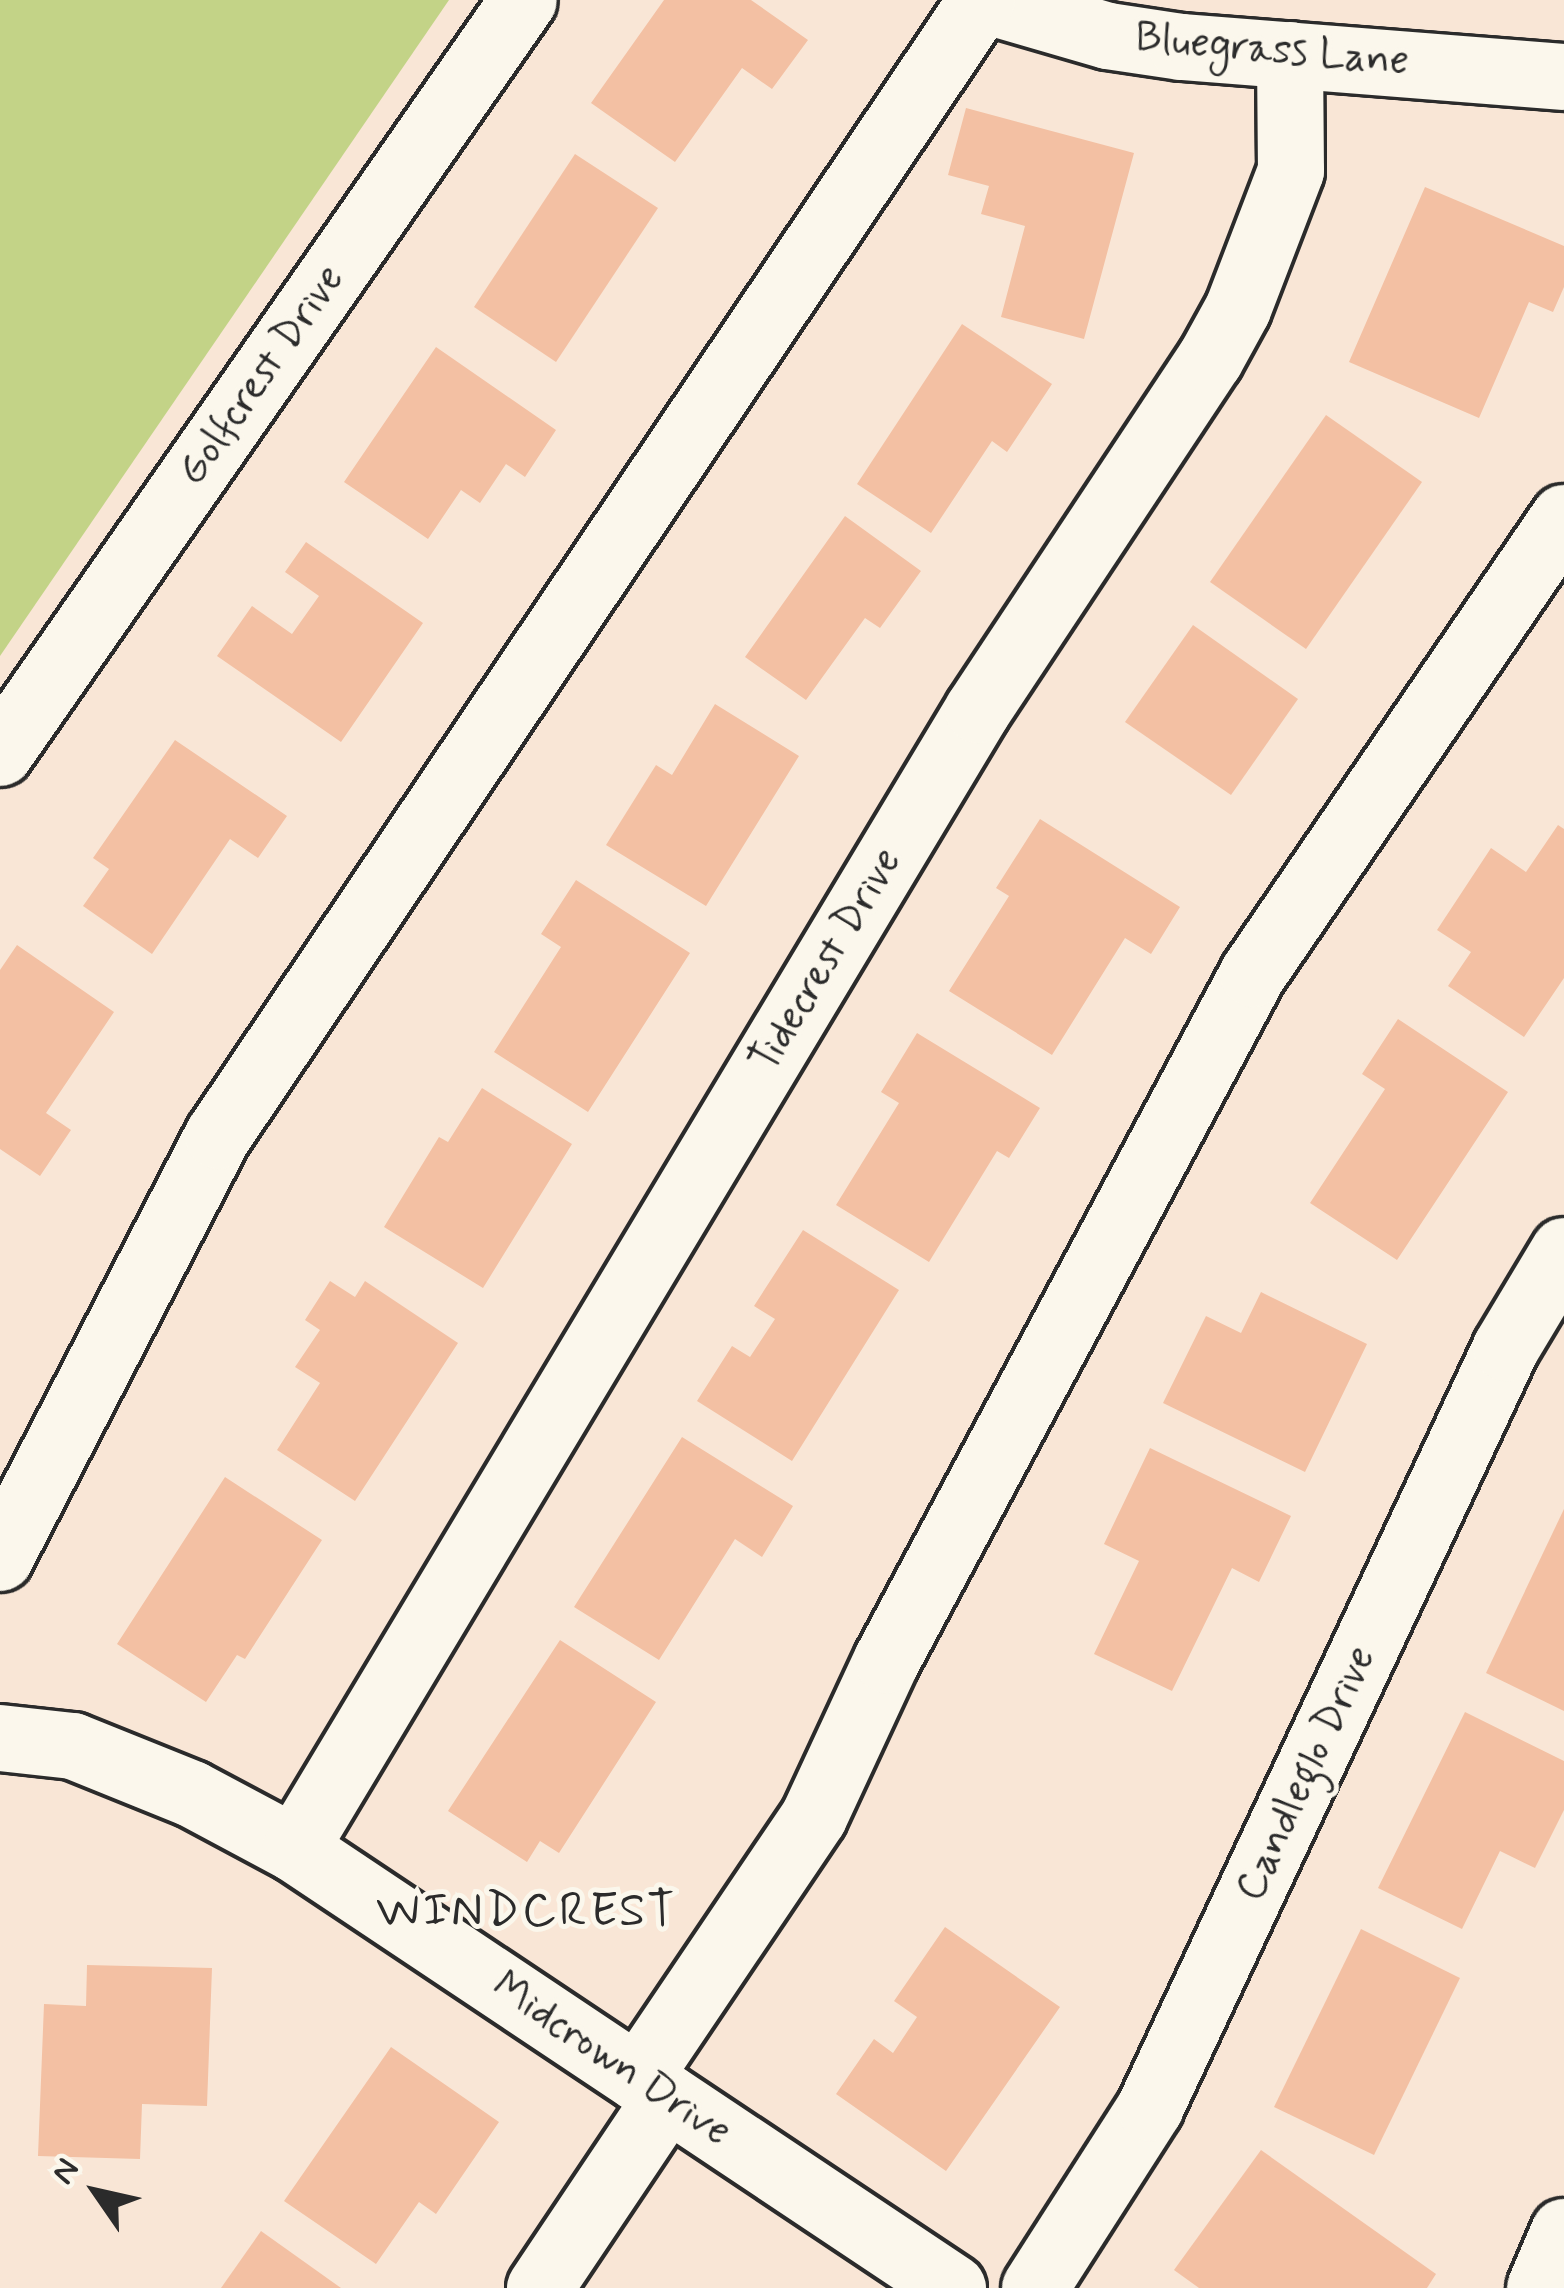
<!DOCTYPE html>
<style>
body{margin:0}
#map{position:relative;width:1564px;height:2288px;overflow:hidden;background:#f9e6d6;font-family:Mynerve,sans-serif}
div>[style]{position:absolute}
.green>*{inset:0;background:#c3d387}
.building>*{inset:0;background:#f3c0a3}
.roads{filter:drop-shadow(3px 0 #2b2b2b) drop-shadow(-3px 0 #2b2b2b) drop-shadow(0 3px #2b2b2b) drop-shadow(0 -3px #2b2b2b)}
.minor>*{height:66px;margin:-33px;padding:0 33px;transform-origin:33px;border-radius:33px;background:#fbf7ec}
span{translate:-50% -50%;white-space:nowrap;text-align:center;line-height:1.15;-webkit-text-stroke:10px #fbf7ec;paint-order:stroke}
.street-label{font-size:42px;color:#2b2b2b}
.quarter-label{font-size:48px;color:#2b2b2b;letter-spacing:3px}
.north{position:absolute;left:36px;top:2132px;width:120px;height:120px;-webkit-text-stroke:9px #fbf7ec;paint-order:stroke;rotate:304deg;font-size:33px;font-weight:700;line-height:48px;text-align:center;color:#2b2b2b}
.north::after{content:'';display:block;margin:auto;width:42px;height:54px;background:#2b2b2b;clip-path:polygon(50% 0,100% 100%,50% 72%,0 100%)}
</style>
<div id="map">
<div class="green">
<i style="clip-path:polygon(0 0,449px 0,0 656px)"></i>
</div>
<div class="building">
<i style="clip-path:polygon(664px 0,751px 0,808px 40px,772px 89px,742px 68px,675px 162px,591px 103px)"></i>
<i style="clip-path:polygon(966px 108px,1134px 153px,1084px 339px,1001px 317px,1025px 226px,981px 214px,989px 186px,948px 175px)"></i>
<i style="clip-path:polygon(575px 154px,658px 208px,556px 362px,474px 307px)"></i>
<i style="clip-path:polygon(1425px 187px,1564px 246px,1564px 287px,1553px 312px,1529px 302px,1479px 418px,1349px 362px)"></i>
<i style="clip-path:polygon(962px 324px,1052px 384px,1007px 452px,992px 441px,931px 533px,857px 484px)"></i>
<i style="clip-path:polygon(436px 347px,556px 430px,525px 477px,506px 464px,480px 503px,461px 490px,428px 539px,344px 482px)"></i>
<i style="clip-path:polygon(1326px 415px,1422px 482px,1306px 649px,1210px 582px)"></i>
<i style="clip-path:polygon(845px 516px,921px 571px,880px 628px,865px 618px,806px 700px,745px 657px)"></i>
<i style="clip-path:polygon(306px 542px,423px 623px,341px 742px,217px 656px,252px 606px,292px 634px,319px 596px,285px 572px)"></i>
<i style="clip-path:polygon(1193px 625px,1298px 699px,1231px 795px,1125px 722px)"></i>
<i style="clip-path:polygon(715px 704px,799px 756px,706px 906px,606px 845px,656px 765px,672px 775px)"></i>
<i style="clip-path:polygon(175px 740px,287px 816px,258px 858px,230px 839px,152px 954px,83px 906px,109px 869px,93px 858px)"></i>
<i style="clip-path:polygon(1040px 819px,1180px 907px,1151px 954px,1125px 938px,1052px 1055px,949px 991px,1009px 896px,996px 888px)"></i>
<i style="clip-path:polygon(1558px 825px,1564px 829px,1564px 978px,1524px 1037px,1448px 986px,1471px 952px,1437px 930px,1491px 848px,1526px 872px)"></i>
<i style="clip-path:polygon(576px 880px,690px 953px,588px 1112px,494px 1052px,561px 947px,541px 934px)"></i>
<i style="clip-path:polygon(17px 945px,114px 1012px,46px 1113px,71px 1130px,40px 1176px,0 1149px,0 970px)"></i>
<i style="clip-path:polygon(1398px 1019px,1508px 1092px,1397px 1260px,1310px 1203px,1385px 1089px,1362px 1074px)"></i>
<i style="clip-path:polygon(917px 1033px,1040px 1108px,1009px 1158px,997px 1151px,929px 1262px,836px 1205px,899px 1103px,881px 1092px)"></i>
<i style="clip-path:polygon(482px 1088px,572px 1144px,483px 1288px,384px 1227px,439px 1137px,448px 1142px)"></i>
<i style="clip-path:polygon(803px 1230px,899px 1290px,792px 1461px,697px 1401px,732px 1346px,750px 1357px,775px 1319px,754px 1306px)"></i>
<i style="clip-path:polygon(330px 1281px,355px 1297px,365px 1281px,458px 1343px,355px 1501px,277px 1450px,320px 1383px,295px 1367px,320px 1330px,305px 1320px)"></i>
<i style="clip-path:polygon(1261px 1292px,1367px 1344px,1305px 1472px,1163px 1403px,1206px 1316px,1241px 1333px)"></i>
<i style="clip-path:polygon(682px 1437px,793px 1506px,762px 1557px,735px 1539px,659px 1660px,574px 1607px)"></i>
<i style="clip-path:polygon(1150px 1448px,1291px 1516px,1259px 1582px,1232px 1568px,1172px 1691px,1094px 1654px,1139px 1561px,1104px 1544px)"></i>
<i style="clip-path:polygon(225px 1477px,322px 1540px,245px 1659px,237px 1655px,206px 1702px,117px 1644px)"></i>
<i style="clip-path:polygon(1564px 1509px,1564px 1711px,1486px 1673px)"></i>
<i style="clip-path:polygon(560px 1640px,656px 1702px,559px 1853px,540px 1841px,527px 1862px,448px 1811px)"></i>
<i style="clip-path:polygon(1465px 1712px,1564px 1761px,1564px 1810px,1535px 1868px,1500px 1851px,1462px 1929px,1378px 1888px)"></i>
<i style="clip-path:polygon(945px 1927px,1060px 2007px,946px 2171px,836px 2094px,874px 2039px,893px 2053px,917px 2017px,894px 2001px)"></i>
<i style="clip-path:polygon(1361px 1929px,1460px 1978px,1374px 2155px,1274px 2107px)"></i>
<i style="clip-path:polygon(87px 1965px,212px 1968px,207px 2106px,142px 2104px,140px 2159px,38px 2156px,44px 2004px,86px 2006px)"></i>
<i style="clip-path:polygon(391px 2047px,499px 2122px,436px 2214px,419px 2202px,376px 2264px,284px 2201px)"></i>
<i style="clip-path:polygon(1261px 2150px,1436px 2274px,1427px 2288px,1199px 2288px,1174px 2270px)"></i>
<i style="clip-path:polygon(261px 2231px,341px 2288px,221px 2288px)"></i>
</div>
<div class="roads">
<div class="minor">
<i style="left:984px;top:0;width:129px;rotate:16.2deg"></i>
<i style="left:1108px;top:36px;width:75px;rotate:8.5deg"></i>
<i style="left:1182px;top:47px;width:383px;rotate:4.5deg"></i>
<i style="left:0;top:753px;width:917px;rotate:-55.17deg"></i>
<i style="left:0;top:1558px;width:475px;rotate:-62.7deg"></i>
<i style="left:218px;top:1136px;width:1369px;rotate:-56.08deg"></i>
<i style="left:0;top:1738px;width:73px;rotate:6.3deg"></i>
<i style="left:73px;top:1746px;width:128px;rotate:22deg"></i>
<i style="left:192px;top:1794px;width:117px;rotate:28.1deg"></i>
<i style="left:295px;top:1849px;width:791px;rotate:33.71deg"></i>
<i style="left:295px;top:1849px;width:1328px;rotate:-59.05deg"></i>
<i style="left:978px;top:710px;width:420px;rotate:-56.5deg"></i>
<i style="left:1210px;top:360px;width:58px;rotate:-61.2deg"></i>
<i style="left:1238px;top:309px;width:148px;rotate:-69deg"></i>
<i style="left:1291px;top:171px;width:116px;rotate:-90.5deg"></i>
<i style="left:638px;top:2078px;width:315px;rotate:-56deg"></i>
<i style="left:814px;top:1817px;width:173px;rotate:-65.1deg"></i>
<i style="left:887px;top:1660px;width:778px;rotate:-61.92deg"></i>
<i style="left:1253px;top:974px;width:552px;rotate:-55.71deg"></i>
<i style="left:540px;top:2288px;width:229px;rotate:-56.2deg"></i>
<i style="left:1035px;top:2288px;width:214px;rotate:-57.4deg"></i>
<i style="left:1150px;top:2108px;width:839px;rotate:-64.9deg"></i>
<i style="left:1506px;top:1348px;width:113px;rotate:-59.1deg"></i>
<i style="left:1540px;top:2288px;width:61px;rotate:-66.8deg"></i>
</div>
</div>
<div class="street-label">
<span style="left:1272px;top:51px;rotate:5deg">Bluegrass Lane</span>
<span style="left:262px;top:376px;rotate:-55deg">Golfcrest Drive</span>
<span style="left:827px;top:961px;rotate:-59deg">Tidecrest Drive</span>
<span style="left:1307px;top:1774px;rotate:-65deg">Candleglo Drive</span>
<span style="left:611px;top:2060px;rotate:34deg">Midcrown Drive</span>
</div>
<div class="quarter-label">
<span style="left:527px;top:1912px">WINDCREST</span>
</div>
<div class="north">N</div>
</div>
